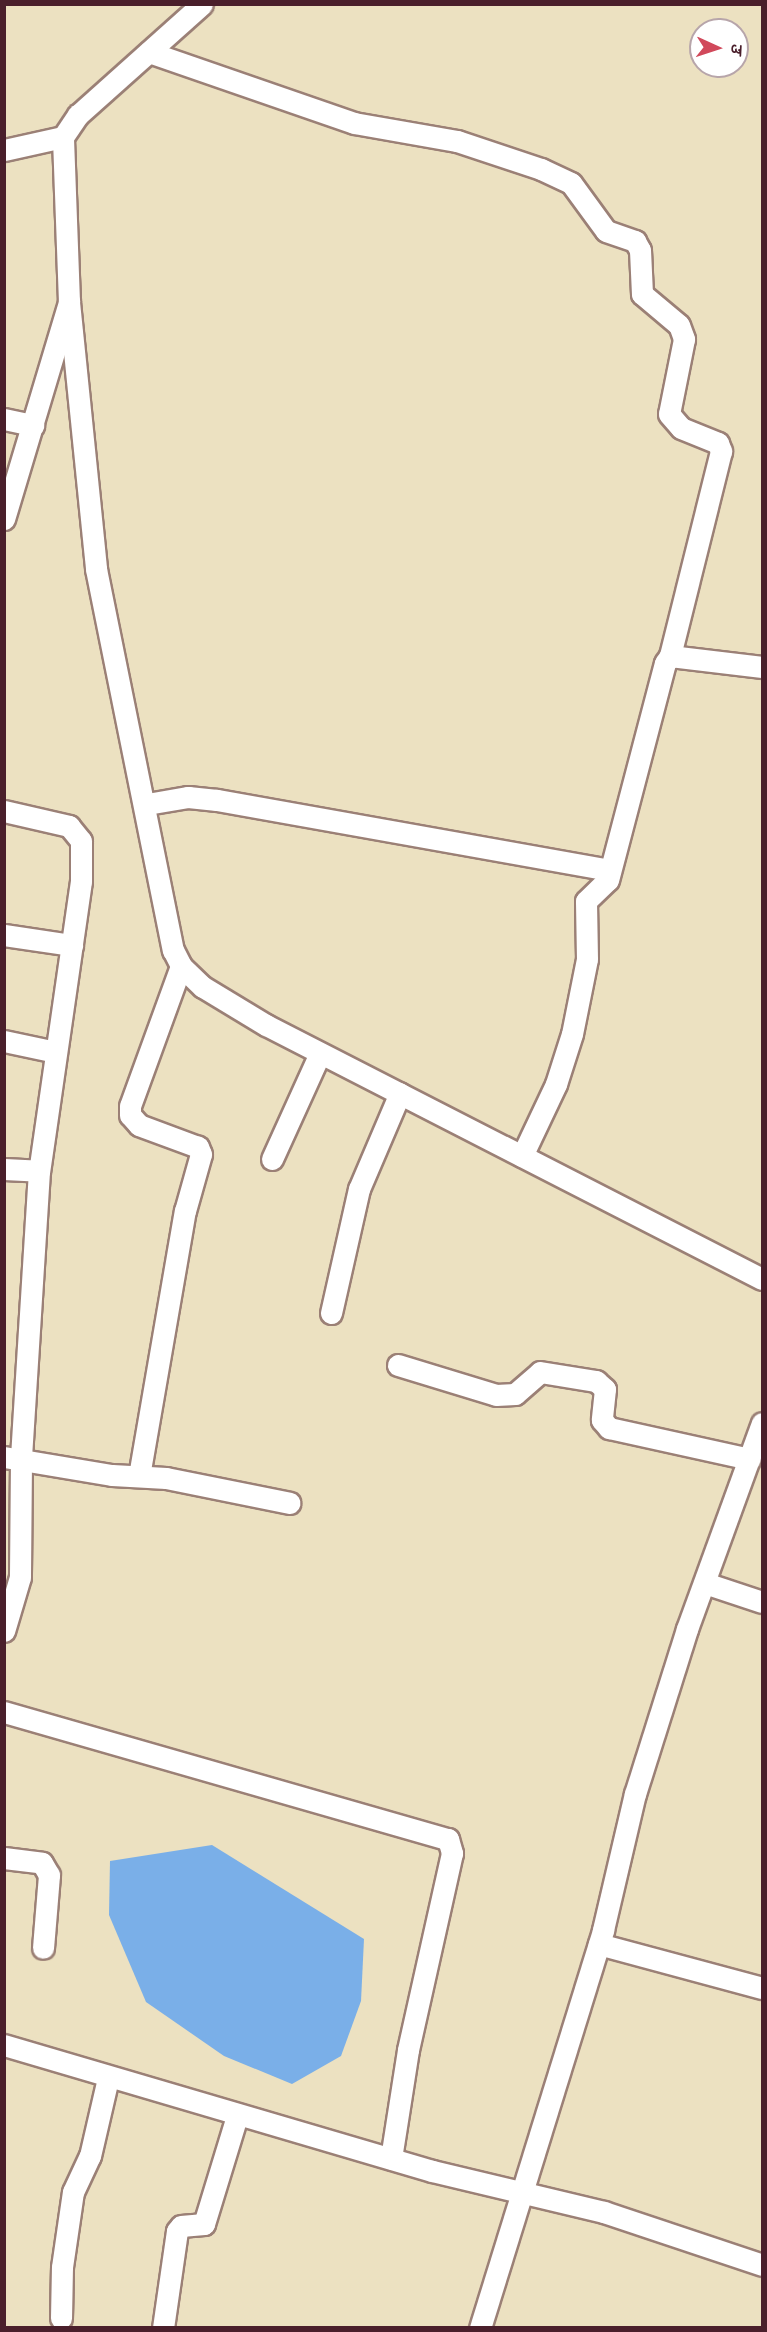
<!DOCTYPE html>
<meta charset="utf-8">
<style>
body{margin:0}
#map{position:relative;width:767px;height:2332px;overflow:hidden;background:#ece1c1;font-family:Kalam,"Playpen Sans Deva",sans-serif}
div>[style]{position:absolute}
.water>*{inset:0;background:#7aafe8}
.roads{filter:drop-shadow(2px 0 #9b8076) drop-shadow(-2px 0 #9b8076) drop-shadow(0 2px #9b8076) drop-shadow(0 -2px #9b8076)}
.minor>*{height:21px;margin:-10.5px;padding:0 10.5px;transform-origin:10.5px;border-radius:10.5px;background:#fff}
span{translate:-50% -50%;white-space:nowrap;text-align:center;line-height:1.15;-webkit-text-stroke:4.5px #fff;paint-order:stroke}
.frame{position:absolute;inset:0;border:6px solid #4a1f2b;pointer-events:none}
.north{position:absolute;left:689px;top:18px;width:60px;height:60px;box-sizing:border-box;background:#fff;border:2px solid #b7a5aa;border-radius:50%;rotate:93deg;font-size:16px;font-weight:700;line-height:24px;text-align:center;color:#4a1f2b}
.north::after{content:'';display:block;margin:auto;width:21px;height:27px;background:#d1495b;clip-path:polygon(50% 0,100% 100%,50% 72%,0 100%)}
</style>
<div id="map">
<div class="water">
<i style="clip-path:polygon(212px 1845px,364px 1939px,361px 2001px,341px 2056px,292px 2084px,224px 2056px,146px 2002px,109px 1915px,110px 1861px)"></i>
</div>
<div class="roads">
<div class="minor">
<i style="left:149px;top:52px;width:217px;rotate:19.1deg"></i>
<i style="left:354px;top:123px;width:105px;rotate:9.9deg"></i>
<i style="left:457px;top:141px;width:89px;rotate:18.4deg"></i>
<i style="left:541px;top:169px;width:33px;rotate:25deg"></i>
<i style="left:571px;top:183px;width:59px;rotate:53.9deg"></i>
<i style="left:606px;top:231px;width:31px;rotate:19deg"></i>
<i style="left:635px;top:241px;width:10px;rotate:61deg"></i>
<i style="left:640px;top:250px;width:44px;rotate:87.4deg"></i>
<i style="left:642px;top:294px;width:48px;rotate:40deg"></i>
<i style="left:679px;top:325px;width:15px;rotate:70deg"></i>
<i style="left:684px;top:339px;width:76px;rotate:101.3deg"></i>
<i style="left:669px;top:414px;width:18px;rotate:49deg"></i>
<i style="left:681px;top:428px;width:40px;rotate:22deg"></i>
<i style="left:718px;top:443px;width:9px;rotate:69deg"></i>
<i style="left:721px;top:451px;width:211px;rotate:104deg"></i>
<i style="left:4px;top:150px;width:60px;rotate:-12.4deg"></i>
<i style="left:69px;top:302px;width:268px;rotate:84.2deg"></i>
<i style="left:96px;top:569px;width:389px;rotate:78.6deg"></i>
<i style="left:173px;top:950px;width:18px;rotate:63deg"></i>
<i style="left:181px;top:966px;width:30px;rotate:44deg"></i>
<i style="left:203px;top:987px;width:74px;rotate:31.1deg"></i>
<i style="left:266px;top:1025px;width:557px;rotate:27.12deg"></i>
<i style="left:4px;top:419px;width:30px;rotate:12deg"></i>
<i style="left:4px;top:519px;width:227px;rotate:-73.3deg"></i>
<i style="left:69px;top:302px;width:165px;rotate:-92.1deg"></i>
<i style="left:63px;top:137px;width:27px;rotate:-56deg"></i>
<i style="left:78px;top:115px;width:166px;rotate:-41.8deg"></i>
<i style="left:147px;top:804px;width:42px;rotate:-9.7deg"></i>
<i style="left:188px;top:797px;width:29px;rotate:6deg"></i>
<i style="left:217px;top:800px;width:399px;rotate:10.1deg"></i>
<i style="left:4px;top:811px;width:67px;rotate:13deg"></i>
<i style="left:69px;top:826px;width:19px;rotate:51deg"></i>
<i style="left:81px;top:841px;width:40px;rotate:90deg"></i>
<i style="left:81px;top:881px;width:293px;rotate:98.2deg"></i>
<i style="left:39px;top:1171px;width:290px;rotate:93.6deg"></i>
<i style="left:21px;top:1460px;width:117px;rotate:90.5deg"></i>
<i style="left:20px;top:1577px;width:56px;rotate:106.5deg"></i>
<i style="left:4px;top:935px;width:69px;rotate:8.4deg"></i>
<i style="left:4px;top:1041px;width:53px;rotate:11.9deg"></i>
<i style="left:522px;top:1156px;width:80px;rotate:-64.7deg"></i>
<i style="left:556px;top:1084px;width:52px;rotate:-72.3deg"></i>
<i style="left:572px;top:1034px;width:76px;rotate:-78.7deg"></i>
<i style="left:587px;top:959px;width:58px;rotate:-91deg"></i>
<i style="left:586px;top:901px;width:30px;rotate:-44deg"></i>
<i style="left:608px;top:880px;width:224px;rotate:-75.3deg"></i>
<i style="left:665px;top:663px;width:9px;rotate:-54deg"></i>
<i style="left:670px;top:656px;width:93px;rotate:6.8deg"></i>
<i style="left:272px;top:1159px;width:116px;rotate:-65.6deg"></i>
<i style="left:4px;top:1169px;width:35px;rotate:3deg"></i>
<i style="left:331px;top:1313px;width:127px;rotate:-77.3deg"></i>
<i style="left:359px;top:1189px;width:104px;rotate:-66.9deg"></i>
<i style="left:398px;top:1365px;width:102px;rotate:17deg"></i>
<i style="left:496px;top:1395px;width:19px;rotate:-3deg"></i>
<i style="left:515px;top:1394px;width:33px;rotate:-41deg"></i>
<i style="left:540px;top:1372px;width:57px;rotate:9.1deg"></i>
<i style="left:596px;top:1381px;width:12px;rotate:42deg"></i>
<i style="left:605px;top:1389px;width:31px;rotate:96deg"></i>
<i style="left:602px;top:1420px;width:11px;rotate:49deg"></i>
<i style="left:609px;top:1428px;width:144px;rotate:12.4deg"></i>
<i style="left:4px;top:1457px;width:109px;rotate:9.5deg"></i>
<i style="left:112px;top:1475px;width:54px;rotate:3.2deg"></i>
<i style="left:166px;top:1478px;width:126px;rotate:11.4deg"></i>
<i style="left:139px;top:1476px;width:269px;rotate:-80.2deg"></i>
<i style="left:185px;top:1211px;width:59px;rotate:-74.3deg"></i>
<i style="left:201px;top:1154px;width:8px;rotate:-113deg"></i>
<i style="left:198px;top:1147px;width:63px;rotate:-159.6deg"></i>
<i style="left:139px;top:1125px;width:13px;rotate:-132deg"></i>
<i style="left:130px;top:1115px;width:9px;rotate:-90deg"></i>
<i style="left:130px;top:1106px;width:149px;rotate:-70deg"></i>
<i style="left:705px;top:1583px;width:60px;rotate:18.4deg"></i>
<i style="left:4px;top:1712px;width:462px;rotate:16deg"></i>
<i style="left:448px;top:1839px;width:15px;rotate:74deg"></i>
<i style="left:452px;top:1853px;width:202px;rotate:102.6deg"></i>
<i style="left:408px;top:2050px;width:110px;rotate:98.9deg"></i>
<i style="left:4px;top:1858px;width:38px;rotate:7deg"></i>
<i style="left:42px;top:1863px;width:14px;rotate:60deg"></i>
<i style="left:49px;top:1875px;width:73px;rotate:94.7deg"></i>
<i style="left:599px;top:1944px;width:169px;rotate:15.1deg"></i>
<i style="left:4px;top:2045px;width:446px;rotate:16.4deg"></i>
<i style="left:432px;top:2171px;width:177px;rotate:13.4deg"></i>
<i style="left:604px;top:2212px;width:167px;rotate:18.5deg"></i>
<i style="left:61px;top:2318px;width:51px;rotate:-88.9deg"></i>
<i style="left:62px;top:2267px;width:76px;rotate:-81.7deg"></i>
<i style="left:73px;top:2192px;width:40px;rotate:-65deg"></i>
<i style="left:90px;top:2156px;width:80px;rotate:-77deg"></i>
<i style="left:163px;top:2328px;width:98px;rotate:-81.8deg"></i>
<i style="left:177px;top:2231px;width:6px;rotate:-51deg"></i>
<i style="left:181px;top:2226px;width:23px;rotate:-5deg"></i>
<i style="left:204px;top:2224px;width:113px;rotate:-73deg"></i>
<i style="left:480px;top:2328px;width:417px;rotate:-72.8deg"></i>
<i style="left:603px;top:1930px;width:140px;rotate:-76.8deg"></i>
<i style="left:635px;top:1794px;width:173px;rotate:-72.5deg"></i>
<i style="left:687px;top:1629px;width:219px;rotate:-70deg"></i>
</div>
</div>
<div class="frame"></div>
<div class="north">उ</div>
</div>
